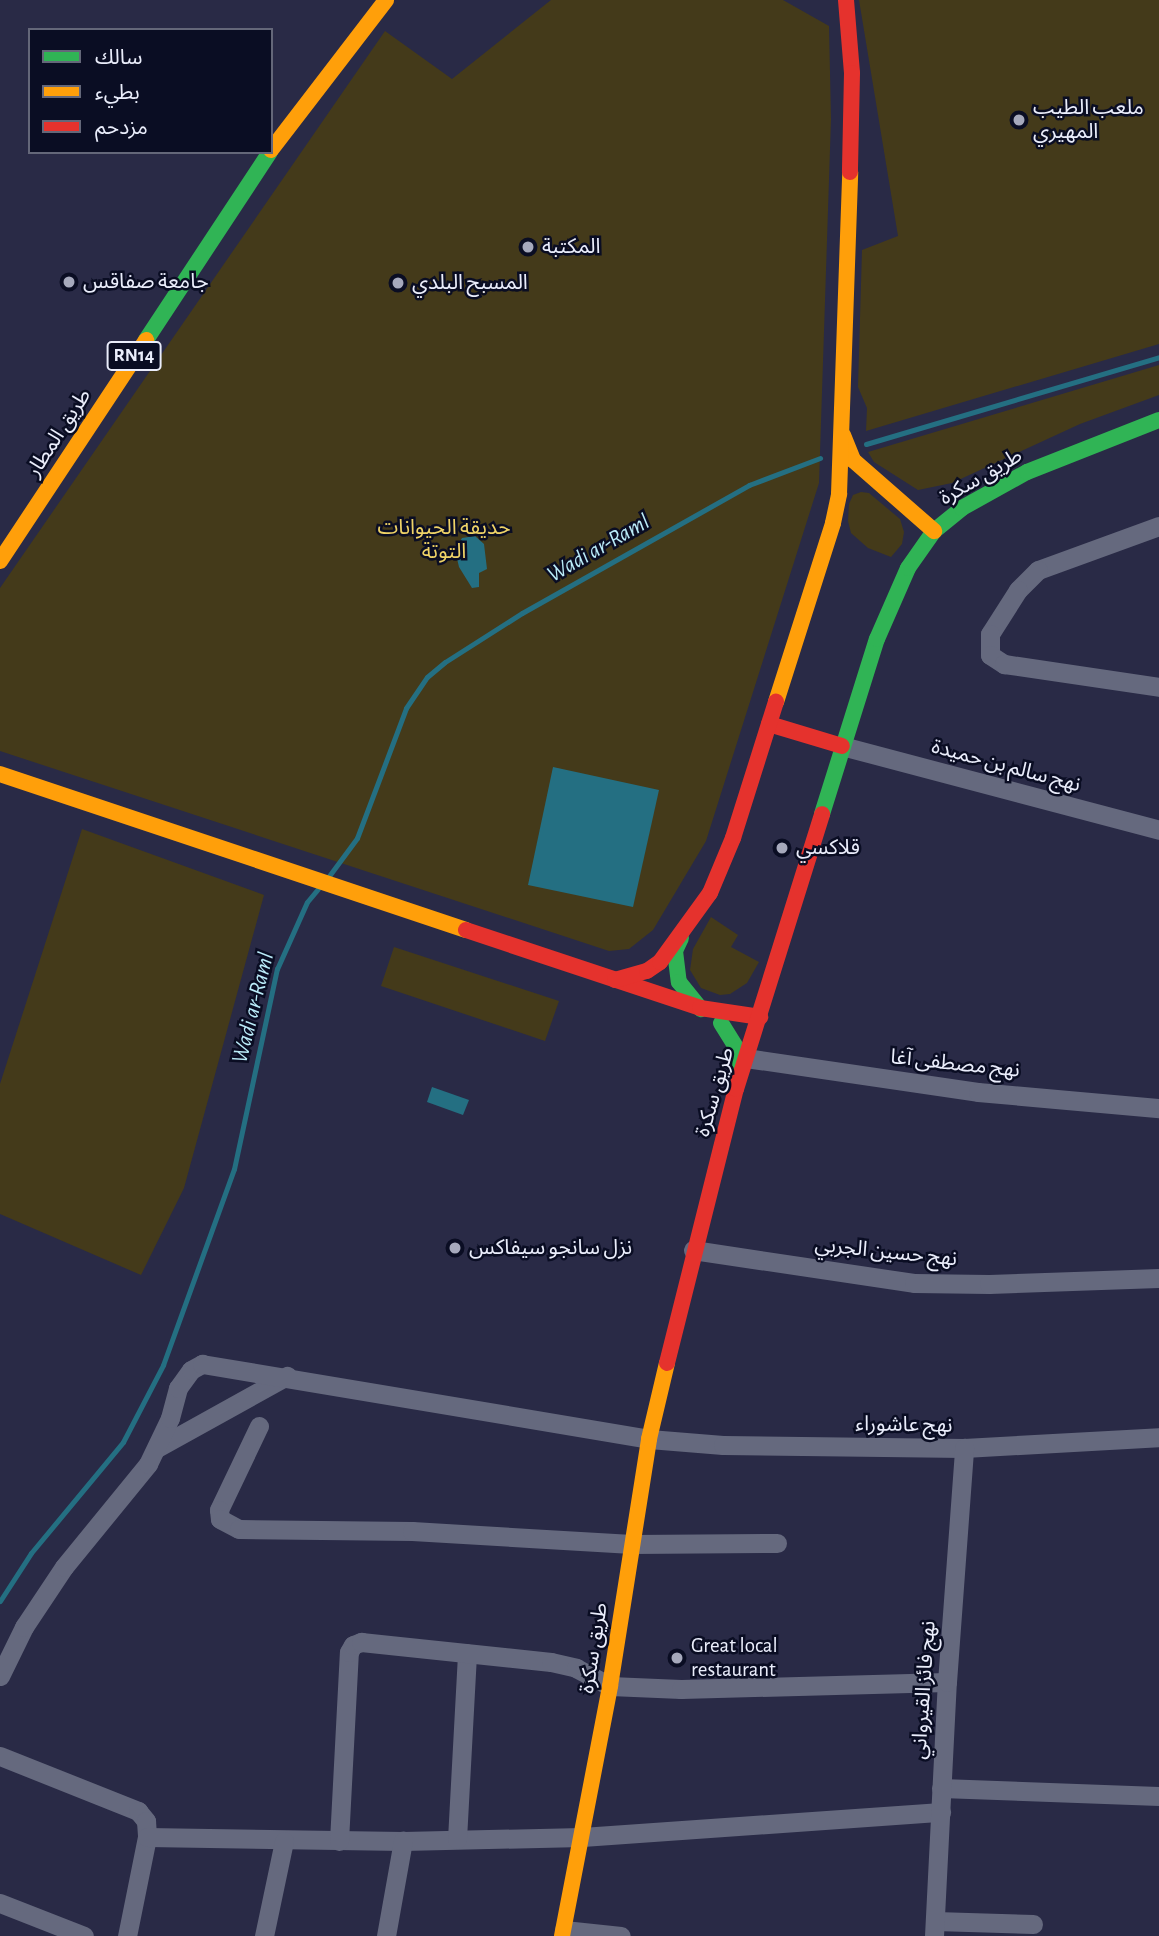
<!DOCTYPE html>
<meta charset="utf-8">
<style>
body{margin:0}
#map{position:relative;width:1159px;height:1936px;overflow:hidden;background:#292a46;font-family:"Alegreya Sans","Noto Sans Arabic",sans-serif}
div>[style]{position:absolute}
.green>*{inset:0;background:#443a1a}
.water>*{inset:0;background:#246f82}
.stream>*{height:5px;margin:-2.5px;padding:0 2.5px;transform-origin:2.5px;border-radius:2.5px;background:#246f82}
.street>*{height:19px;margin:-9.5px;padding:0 9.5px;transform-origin:9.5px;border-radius:9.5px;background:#65697e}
.fast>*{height:16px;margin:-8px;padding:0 8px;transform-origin:8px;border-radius:8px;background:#30b455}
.slow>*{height:16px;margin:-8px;padding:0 8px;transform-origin:8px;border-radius:8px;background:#ff9f0a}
.jam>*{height:16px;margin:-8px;padding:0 8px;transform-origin:8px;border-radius:8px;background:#e5322d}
.dots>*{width:19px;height:19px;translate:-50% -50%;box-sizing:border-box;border:4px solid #0a0d23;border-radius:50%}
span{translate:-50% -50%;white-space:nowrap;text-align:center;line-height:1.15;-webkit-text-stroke:5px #0a0d23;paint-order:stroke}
.shield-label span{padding:2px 5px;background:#0a0d23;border:2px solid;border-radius:5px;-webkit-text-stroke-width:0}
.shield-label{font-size:19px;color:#eaedfb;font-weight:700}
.poi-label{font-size:21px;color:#eaedfb}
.left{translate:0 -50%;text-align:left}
.street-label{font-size:21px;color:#eaedfb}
.park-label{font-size:21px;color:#efd367}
.water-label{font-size:23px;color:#bbecf9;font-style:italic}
.legend{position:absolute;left:28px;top:28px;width:245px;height:126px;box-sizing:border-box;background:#0a0d23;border:2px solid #646779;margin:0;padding:9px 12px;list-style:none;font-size:21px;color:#eaedfb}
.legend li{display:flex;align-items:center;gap:14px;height:35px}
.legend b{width:35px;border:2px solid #646779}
</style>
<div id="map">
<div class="green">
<i style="clip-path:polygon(551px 0,783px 0,829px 26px,831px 119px,819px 483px,706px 841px,653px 930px,629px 949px,609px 951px,0 751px,0 588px,385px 31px,452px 79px)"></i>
<i style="clip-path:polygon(859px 0,1159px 0,1159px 344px,866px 431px,867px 408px,858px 387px,862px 250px,898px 236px)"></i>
<i style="clip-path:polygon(1159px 365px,1159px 395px,1080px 424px,952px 483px,918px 490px,874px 462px,868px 452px)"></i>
<i style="clip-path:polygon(861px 492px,869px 493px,900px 519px,904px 532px,902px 544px,891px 557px,868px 548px,851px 533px,848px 521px,849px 504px,853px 495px)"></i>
<i style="clip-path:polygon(82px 829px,264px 895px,184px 1188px,141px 1275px,0 1214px,0 1084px)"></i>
<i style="clip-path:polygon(711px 917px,738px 935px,731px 947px,759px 962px,747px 983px,730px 994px,720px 995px,701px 988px,690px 970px,693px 949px)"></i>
<i style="clip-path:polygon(394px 947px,559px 1001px,545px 1041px,381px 986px)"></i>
</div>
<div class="water">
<i style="clip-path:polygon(475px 536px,484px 544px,487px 569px,479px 573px,479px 587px,472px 588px,459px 567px,455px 550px,462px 538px)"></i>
<i style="clip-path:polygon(553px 767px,659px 790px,633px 907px,528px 885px)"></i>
<i style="clip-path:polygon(432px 1087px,469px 1100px,463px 1115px,427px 1102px)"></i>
</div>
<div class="stream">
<i style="left:866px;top:444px;width:306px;rotate:-16.5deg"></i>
<i style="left:329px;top:876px;width:47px;rotate:-53.6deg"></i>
<i style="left:357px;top:838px;width:139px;rotate:-69.3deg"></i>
<i style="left:406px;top:708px;width:37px;rotate:-56deg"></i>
<i style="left:427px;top:677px;width:23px;rotate:-40deg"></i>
<i style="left:445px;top:662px;width:91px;rotate:-32.5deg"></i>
<i style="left:522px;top:613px;width:261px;rotate:-29.4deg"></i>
<i style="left:749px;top:485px;width:76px;rotate:-20.8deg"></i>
<i style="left:0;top:1601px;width:57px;rotate:-57.1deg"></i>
<i style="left:31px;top:1553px;width:144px;rotate:-50.3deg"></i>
<i style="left:123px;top:1442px;width:87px;rotate:-62.5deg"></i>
<i style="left:163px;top:1365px;width:208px;rotate:-70.1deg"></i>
<i style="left:234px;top:1169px;width:205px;rotate:-77.9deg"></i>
<i style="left:277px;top:969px;width:73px;rotate:-65.9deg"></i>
<i style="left:307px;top:902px;width:17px;rotate:-50deg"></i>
</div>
<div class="street">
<i style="left:1159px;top:526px;width:129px;rotate:160deg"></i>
<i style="left:1038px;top:570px;width:28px;rotate:135deg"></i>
<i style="left:1018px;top:590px;width:52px;rotate:122.5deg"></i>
<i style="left:990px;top:634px;width:21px;rotate:90deg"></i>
<i style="left:990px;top:655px;width:17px;rotate:33deg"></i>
<i style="left:1004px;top:664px;width:157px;rotate:8.4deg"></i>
<i style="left:842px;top:746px;width:328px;rotate:14.8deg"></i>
<i style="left:746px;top:1058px;width:234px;rotate:8.3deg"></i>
<i style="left:978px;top:1092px;width:182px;rotate:5.1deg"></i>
<i style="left:693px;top:1250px;width:223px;rotate:8.5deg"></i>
<i style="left:914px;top:1283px;width:75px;rotate:0.8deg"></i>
<i style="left:989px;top:1284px;width:170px;rotate:-2deg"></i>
<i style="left:259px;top:1426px;width:93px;rotate:115.5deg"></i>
<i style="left:219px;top:1510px;width:9px;rotate:84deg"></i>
<i style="left:220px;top:1519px;width:21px;rotate:28deg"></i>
<i style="left:239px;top:1529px;width:173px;rotate:0.7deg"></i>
<i style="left:412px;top:1531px;width:220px;rotate:3.4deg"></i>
<i style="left:632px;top:1544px;width:145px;rotate:-0.4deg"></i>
<i style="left:157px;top:1448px;width:149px;rotate:-29deg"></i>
<i style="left:0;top:1676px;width:55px;rotate:-63.9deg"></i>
<i style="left:24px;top:1627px;width:72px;rotate:-56.3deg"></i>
<i style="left:64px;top:1567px;width:133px;rotate:-50.8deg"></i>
<i style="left:148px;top:1464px;width:51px;rotate:-64.4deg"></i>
<i style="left:170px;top:1418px;width:31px;rotate:-75deg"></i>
<i style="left:178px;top:1388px;width:22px;rotate:-54deg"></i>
<i style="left:191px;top:1370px;width:13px;rotate:-29deg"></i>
<i style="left:202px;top:1364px;width:453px;rotate:9.5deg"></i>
<i style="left:649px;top:1439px;width:74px;rotate:4.6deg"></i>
<i style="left:723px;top:1445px;width:241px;rotate:0.7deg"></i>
<i style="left:964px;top:1448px;width:195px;rotate:-3.2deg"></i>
<i style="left:0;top:1756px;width:149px;rotate:21.7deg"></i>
<i style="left:138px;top:1811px;width:13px;rotate:51deg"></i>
<i style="left:146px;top:1821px;width:16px;rotate:86deg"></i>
<i style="left:147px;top:1837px;width:101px;rotate:101.4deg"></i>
<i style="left:941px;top:1788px;width:218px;rotate:2.1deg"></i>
<i style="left:147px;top:1837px;width:256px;rotate:0.9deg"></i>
<i style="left:403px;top:1841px;width:179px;rotate:-1.3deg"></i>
<i style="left:582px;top:1837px;width:360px;rotate:-4deg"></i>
<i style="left:457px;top:1839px;width:186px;rotate:-86.9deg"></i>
<i style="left:339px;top:1841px;width:189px;rotate:-87deg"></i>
<i style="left:349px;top:1652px;width:8px;rotate:-60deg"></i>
<i style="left:353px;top:1645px;width:9px;rotate:-21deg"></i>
<i style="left:361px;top:1642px;width:191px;rotate:6deg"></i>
<i style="left:551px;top:1662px;width:26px;rotate:13deg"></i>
<i style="left:576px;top:1668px;width:38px;rotate:28deg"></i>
<i style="left:610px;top:1686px;width:71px;rotate:2.4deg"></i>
<i style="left:681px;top:1689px;width:266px;rotate:-1.5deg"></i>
<i style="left:0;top:1903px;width:90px;rotate:21.4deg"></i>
<i style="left:935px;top:1921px;width:98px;rotate:1.8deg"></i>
<i style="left:564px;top:1930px;width:57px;rotate:6deg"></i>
<i style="left:264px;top:1936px;width:97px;rotate:-78.1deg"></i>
<i style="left:386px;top:1936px;width:97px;rotate:-79.9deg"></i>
<i style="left:934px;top:1936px;width:254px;rotate:-87.1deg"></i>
<i style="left:947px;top:1682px;width:235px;rotate:-85.8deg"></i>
</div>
<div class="fast">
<i style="left:146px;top:340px;width:225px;rotate:-56.6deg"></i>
<i style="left:822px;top:814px;width:183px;rotate:-72.6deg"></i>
<i style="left:877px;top:639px;width:77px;rotate:-66.4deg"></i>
<i style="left:908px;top:568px;width:45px;rotate:-54.9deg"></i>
<i style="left:934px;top:531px;width:36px;rotate:-39deg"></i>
<i style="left:962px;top:508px;width:74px;rotate:-29deg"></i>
<i style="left:1027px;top:472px;width:142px;rotate:-21.5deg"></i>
<i style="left:681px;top:938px;width:14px;rotate:115deg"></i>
<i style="left:675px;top:951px;width:31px;rotate:83deg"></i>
<i style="left:679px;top:982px;width:35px;rotate:51deg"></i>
<i style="left:721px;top:1023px;width:32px;rotate:58deg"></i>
<i style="left:738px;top:1050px;width:22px;rotate:87deg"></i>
</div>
<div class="slow">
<i style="left:271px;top:150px;width:189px;rotate:-52.5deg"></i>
<i style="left:843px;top:435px;width:27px;rotate:68deg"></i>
<i style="left:853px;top:460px;width:108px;rotate:41.2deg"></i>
<i style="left:0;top:561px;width:265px;rotate:-56.5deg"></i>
<i style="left:776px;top:702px;width:188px;rotate:-72.3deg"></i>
<i style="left:833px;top:523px;width:30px;rotate:-78deg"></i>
<i style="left:839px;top:494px;width:322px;rotate:-88deg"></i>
<i style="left:0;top:774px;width:491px;rotate:18.5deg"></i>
<i style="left:562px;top:1936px;width:255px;rotate:-79.1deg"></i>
<i style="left:610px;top:1686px;width:250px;rotate:-81deg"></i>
<i style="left:649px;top:1439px;width:78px;rotate:-76.7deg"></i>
</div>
<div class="jam">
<i style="left:846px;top:0;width:73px;rotate:85.3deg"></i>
<i style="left:852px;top:73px;width:99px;rotate:91.2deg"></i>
<i style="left:769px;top:724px;width:76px;rotate:16.8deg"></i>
<i style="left:466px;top:930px;width:247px;rotate:18.4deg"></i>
<i style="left:700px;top:1008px;width:61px;rotate:8.5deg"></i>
<i style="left:615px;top:980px;width:33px;rotate:-16deg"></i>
<i style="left:647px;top:971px;width:16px;rotate:-35deg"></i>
<i style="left:660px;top:962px;width:85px;rotate:-54.1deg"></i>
<i style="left:710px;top:893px;width:60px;rotate:-67.3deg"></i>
<i style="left:733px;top:838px;width:143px;rotate:-72.5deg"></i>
<i style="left:667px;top:1363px;width:283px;rotate:-75.9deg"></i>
<i style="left:736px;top:1089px;width:288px;rotate:-72.6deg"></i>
</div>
<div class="dots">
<i style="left:1019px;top:120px;background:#a6a9bc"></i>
<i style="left:528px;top:247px;background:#a6a9bc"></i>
<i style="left:69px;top:282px;background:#a6a9bc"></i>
<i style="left:398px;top:283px;background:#a6a9bc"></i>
<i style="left:782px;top:848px;background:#a6a9bc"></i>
<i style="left:455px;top:1248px;background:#a6a9bc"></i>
<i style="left:677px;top:1658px;background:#a6a9bc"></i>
</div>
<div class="shield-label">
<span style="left:134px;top:356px">RN14</span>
</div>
<div class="poi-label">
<span class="left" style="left:1033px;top:120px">ملعب الطيب<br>المهيري</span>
<span class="left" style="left:542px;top:247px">المكتبة</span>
<span class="left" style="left:83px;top:282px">جامعة صفاقس</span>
<span class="left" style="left:412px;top:283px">المسبح البلدي</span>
<span class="left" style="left:796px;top:848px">قلاكسي</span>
<span class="left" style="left:469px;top:1248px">نزل سانجو سيفاكس</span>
<span class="left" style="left:691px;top:1658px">Great local<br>restaurant</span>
</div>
<div class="street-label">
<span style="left:59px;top:433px;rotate:-57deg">طريق المطار</span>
<span style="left:981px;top:477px;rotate:-30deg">طريق سكرة</span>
<span style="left:1006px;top:766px;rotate:15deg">نهج سالم بن حميدة</span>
<span style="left:955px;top:1064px;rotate:6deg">نهج مصطفى آغا</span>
<span style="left:715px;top:1092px;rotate:-74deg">طريق سكرة</span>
<span style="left:886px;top:1252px;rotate:6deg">نهج حسين الجربي</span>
<span style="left:904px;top:1425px;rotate:1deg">نهج عاشوراء</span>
<span style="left:594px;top:1648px;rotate:-81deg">طريق سكرة</span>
<span style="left:924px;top:1690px;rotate:-86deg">نهج فائز القيرواني</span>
</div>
<div class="park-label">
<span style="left:444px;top:540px">حديقة الحيوانات<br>التوتة</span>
</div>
<div class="water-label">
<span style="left:599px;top:549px;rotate:-30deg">Wadi ar-Raml</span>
<span style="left:254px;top:1008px;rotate:-76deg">Wadi ar-Raml</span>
</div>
<ul class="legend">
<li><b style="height:9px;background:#30b455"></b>سالك</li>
<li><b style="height:9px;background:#ff9f0a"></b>بطيء</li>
<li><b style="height:9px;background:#e5322d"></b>مزدحم</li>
</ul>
</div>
